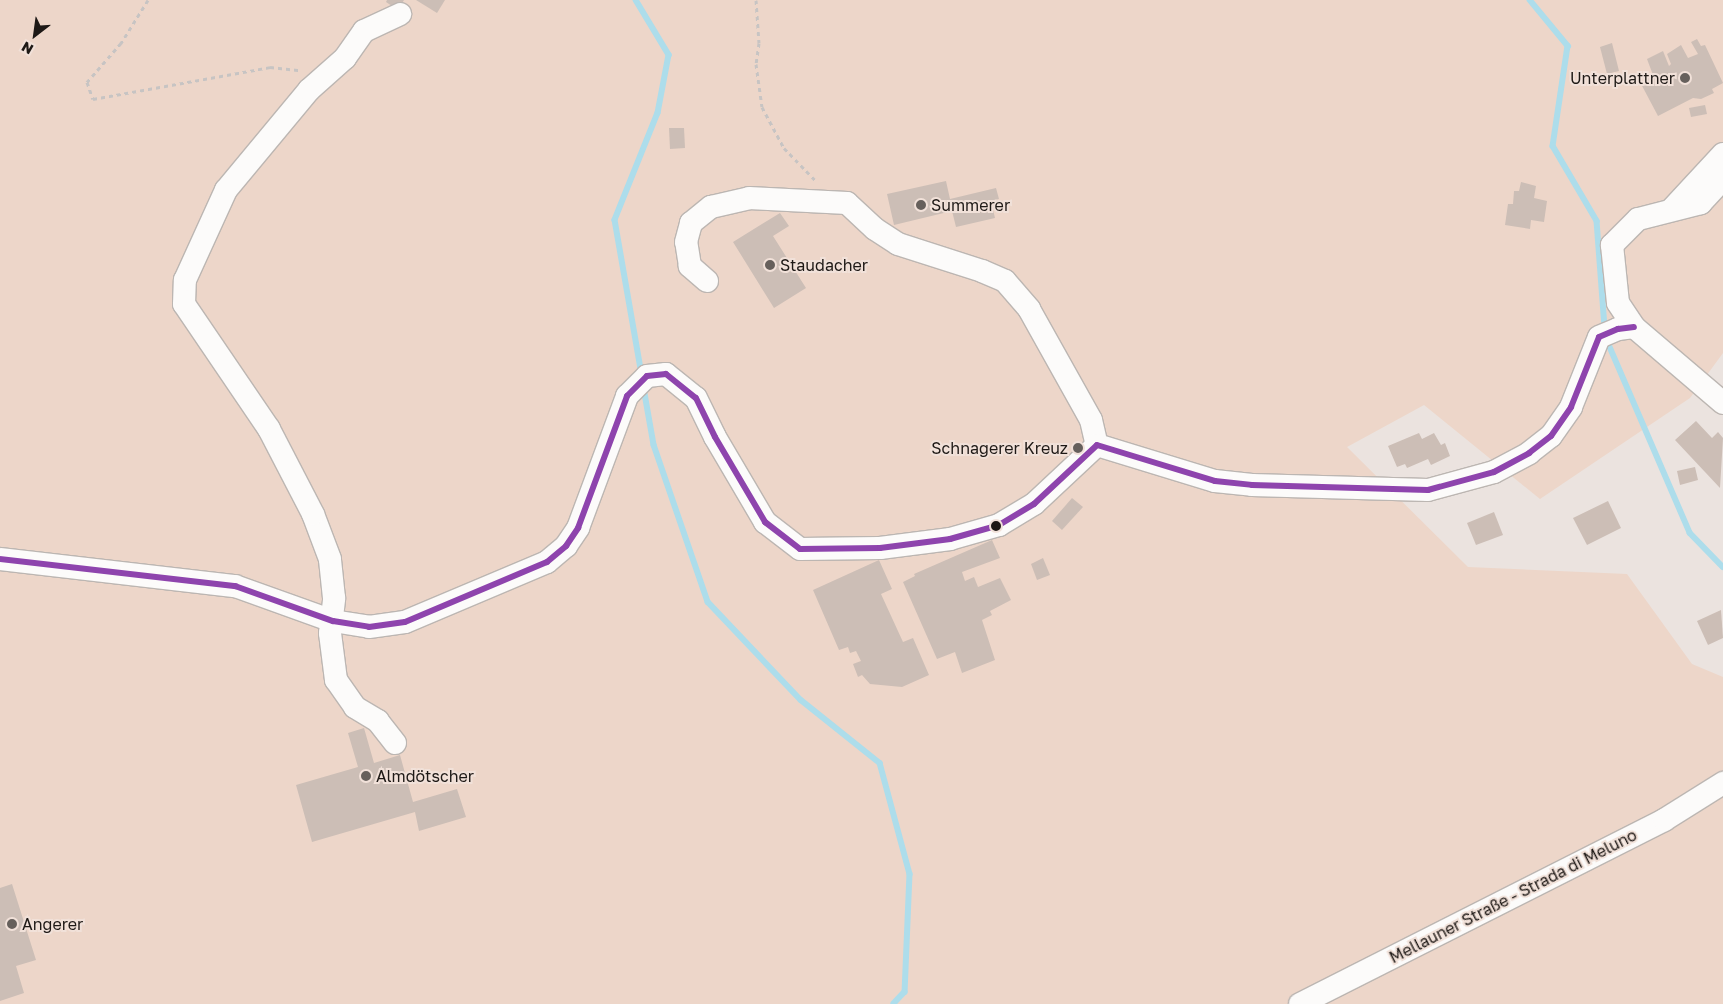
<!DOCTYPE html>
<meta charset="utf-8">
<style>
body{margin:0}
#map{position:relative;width:1723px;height:1004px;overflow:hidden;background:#ebe3df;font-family:"Golos Text",sans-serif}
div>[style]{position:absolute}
.green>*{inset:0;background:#edd6c9}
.stream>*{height:5.5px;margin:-2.75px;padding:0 2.75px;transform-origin:2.75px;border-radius:2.75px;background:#adddeb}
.building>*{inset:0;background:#ccbeb6}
.path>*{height:3px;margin-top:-1.5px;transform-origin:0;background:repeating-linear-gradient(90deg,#c7c4c3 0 4px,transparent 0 8px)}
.roads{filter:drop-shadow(1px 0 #bcb6b2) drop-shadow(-1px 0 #bcb6b2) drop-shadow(0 1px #bcb6b2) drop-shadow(0 -1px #bcb6b2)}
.minor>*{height:22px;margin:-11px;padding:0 11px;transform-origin:11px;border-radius:11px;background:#fcfbfa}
.bus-1>*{height:6px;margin:-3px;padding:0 3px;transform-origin:3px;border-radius:3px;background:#8e44ad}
.dots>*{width:14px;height:14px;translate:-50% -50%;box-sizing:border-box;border:2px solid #f1e1d9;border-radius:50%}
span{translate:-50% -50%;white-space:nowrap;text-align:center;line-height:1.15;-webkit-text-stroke:4px #f1e1d9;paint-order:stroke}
.poi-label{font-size:16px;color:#1e1916}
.right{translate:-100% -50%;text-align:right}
.left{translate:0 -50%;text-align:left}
.street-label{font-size:16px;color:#1e1916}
.north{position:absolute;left:10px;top:10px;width:50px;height:50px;-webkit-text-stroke:4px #f1e1d9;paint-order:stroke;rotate:210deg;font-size:14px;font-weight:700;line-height:20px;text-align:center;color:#1e1916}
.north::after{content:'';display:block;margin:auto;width:18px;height:22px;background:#1e1916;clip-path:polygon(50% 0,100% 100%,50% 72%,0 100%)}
</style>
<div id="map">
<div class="green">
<i style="clip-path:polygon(0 0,1723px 0,1723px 353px,1690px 398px,1540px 499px,1424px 405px,1347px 447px,1468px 567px,1627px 574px,1692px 664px,1723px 677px,1723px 1004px,0 1004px)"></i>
</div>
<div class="stream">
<i style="left:636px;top:0;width:64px;rotate:59deg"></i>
<i style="left:669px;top:55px;width:59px;rotate:100.7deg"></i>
<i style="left:658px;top:113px;width:115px;rotate:111.9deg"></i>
<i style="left:615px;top:220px;width:156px;rotate:80.1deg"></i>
<i style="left:1530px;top:0;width:60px;rotate:50.4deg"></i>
<i style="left:1568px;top:46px;width:101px;rotate:98.5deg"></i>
<i style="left:1553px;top:146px;width:87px;rotate:59.6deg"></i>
<i style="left:1597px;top:221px;width:107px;rotate:85.7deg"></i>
<i style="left:1607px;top:340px;width:210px;rotate:66.7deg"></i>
<i style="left:1690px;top:533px;width:47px;rotate:45.9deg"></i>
<i style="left:644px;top:388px;width:58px;rotate:80deg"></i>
<i style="left:654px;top:445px;width:166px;rotate:71deg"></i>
<i style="left:708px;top:602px;width:135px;rotate:46.5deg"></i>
<i style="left:801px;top:700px;width:101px;rotate:38.6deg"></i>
<i style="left:880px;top:763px;width:115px;rotate:74.9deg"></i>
<i style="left:910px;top:874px;width:118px;rotate:92.4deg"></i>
<i style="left:905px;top:992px;width:16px;rotate:133deg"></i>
</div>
<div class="building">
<i style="clip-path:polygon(387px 0,404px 0,398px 10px,386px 2px)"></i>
<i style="clip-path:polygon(416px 0,445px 0,437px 13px)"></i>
<i style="clip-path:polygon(1697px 39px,1701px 46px,1705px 45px,1723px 83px,1712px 89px,1714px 93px,1701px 99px,1693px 98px,1658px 116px,1640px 82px,1653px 75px,1647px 59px,1663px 51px,1669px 66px,1671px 64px,1667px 54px,1681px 45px,1688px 58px,1698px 54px,1691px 42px)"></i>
<i style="clip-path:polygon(1612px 43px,1619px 71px,1607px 74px,1600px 47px)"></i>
<i style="clip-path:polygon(1705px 105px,1707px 114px,1691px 117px,1689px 108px)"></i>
<i style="clip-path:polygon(669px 128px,684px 128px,685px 148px,670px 149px)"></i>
<i style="clip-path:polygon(946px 181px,950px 199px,996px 188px,999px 199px,991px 201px,995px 218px,956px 227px,952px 211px,894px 225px,887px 194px)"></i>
<i style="clip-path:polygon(1521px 182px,1536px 186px,1534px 198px,1547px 201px,1544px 222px,1531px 220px,1530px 229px,1505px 225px,1508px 204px,1513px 204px,1514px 191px,1519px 191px)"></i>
<i style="clip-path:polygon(780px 213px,789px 226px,773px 236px,806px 288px,774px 308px,733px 242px)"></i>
<i style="clip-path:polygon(1696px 421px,1712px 438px,1718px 432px,1723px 438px,1720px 488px,1675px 440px)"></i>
<i style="clip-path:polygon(1419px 433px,1422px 439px,1434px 433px,1441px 445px,1445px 443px,1450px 456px,1431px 465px,1428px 459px,1407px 468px,1405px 464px,1397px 467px,1388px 446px)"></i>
<i style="clip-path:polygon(1695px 467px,1698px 480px,1680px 485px,1677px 471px)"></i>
<i style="clip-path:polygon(1072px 498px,1083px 507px,1062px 530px,1052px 521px)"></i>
<i style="clip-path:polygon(1608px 501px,1621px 528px,1587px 545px,1573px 518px)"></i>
<i style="clip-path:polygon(1494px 512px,1503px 535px,1476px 545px,1467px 523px)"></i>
<i style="clip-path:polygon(992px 540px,1000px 558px,962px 572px,965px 581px,974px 577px,978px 587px,1000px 578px,1011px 600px,990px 611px,992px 615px,982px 620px,995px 660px,962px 673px,955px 652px,937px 659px,903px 582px,915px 576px,914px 574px)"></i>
<i style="clip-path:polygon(1043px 558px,1050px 575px,1037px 580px,1031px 564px)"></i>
<i style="clip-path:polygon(879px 560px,892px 589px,881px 594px,903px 642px,913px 638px,929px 675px,902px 687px,870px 684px,862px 675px,858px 677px,853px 664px,861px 661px,856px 651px,850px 653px,848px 647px,839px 650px,813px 590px)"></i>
<i style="clip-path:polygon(1721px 610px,1723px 638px,1708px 645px,1697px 621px)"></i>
<i style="clip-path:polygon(364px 728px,374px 763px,400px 755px,413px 802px,457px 789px,466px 817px,419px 831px,415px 812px,312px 842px,296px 785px,358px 767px,348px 733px)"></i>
<i style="clip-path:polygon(12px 884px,36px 960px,16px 966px,24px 993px,0 1001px,0 888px)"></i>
</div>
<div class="path">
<i style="left:148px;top:0;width:51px;rotate:122.1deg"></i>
<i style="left:121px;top:43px;width:52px;rotate:131.1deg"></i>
<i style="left:87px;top:82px;width:18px;rotate:71deg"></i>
<i style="left:93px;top:99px;width:180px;rotate:-10.2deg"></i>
<i style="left:270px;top:67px;width:30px;rotate:6deg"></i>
<i style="left:756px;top:0;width:43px;rotate:86deg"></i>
<i style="left:759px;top:43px;width:21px;rotate:98deg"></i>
<i style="left:756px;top:64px;width:43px;rotate:82.1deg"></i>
<i style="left:762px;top:107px;width:47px;rotate:61.8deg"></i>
<i style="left:784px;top:148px;width:46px;rotate:45.9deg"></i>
</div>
<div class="roads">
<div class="minor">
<i style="left:1723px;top:179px;width:33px;rotate:133deg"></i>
<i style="left:1701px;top:203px;width:65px;rotate:165.7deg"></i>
<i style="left:1638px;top:219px;width:37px;rotate:135deg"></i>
<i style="left:1612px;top:245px;width:58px;rotate:84.1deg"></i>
<i style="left:1618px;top:303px;width:29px;rotate:56deg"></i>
<i style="left:1634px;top:327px;width:117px;rotate:40.5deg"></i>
<i style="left:1672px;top:209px;width:75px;rotate:-47.2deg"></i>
<i style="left:707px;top:281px;width:23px;rotate:-139deg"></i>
<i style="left:690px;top:266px;width:24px;rotate:-99deg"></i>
<i style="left:686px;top:242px;width:20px;rotate:-75deg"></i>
<i style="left:691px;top:223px;width:26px;rotate:-39deg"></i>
<i style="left:711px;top:207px;width:39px;rotate:-13deg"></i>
<i style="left:749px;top:198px;width:98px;rotate:2.9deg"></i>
<i style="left:847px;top:203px;width:38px;rotate:43deg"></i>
<i style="left:875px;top:229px;width:27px;rotate:33deg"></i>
<i style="left:898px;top:244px;width:88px;rotate:17.8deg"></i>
<i style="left:982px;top:271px;width:25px;rotate:23deg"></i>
<i style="left:1005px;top:281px;width:37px;rotate:49deg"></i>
<i style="left:1029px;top:309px;width:127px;rotate:60.8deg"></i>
<i style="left:1091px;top:420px;width:26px;rotate:77deg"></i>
<i style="left:0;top:559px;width:237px;rotate:6.6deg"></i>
<i style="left:235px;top:586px;width:104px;rotate:19.7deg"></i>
<i style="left:333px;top:621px;width:36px;rotate:9deg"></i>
<i style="left:369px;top:627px;width:36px;rotate:-8deg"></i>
<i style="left:405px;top:622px;width:154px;rotate:-22.9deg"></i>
<i style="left:547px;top:562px;width:25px;rotate:-40deg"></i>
<i style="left:566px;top:546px;width:22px;rotate:-56deg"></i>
<i style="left:578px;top:528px;width:141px;rotate:-69.6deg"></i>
<i style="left:627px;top:396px;width:28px;rotate:-45deg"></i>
<i style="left:647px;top:376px;width:19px;rotate:-6deg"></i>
<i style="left:666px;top:374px;width:38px;rotate:39deg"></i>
<i style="left:696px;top:398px;width:43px;rotate:64deg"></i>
<i style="left:715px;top:437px;width:99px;rotate:59.5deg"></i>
<i style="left:765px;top:522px;width:44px;rotate:37.6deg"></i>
<i style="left:800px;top:549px;width:80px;rotate:-0.7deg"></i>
<i style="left:880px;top:548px;width:71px;rotate:-7.3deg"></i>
<i style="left:950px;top:539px;width:51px;rotate:-15.9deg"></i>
<i style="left:999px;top:525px;width:41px;rotate:-31deg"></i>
<i style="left:1034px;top:504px;width:86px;rotate:-43.1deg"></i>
<i style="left:1097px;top:445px;width:123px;rotate:17deg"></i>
<i style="left:1215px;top:481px;width:37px;rotate:6deg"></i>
<i style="left:1252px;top:485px;width:176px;rotate:1.6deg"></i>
<i style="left:1428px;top:490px;width:68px;rotate:-15.3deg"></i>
<i style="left:1494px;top:472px;width:40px;rotate:-28deg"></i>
<i style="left:1529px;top:453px;width:28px;rotate:-38deg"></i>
<i style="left:1551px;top:436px;width:35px;rotate:-55deg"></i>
<i style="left:1571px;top:407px;width:75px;rotate:-68.2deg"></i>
<i style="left:1599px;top:337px;width:21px;rotate:-23deg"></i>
<i style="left:1618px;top:329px;width:16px;rotate:-7deg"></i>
<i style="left:395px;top:743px;width:28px;rotate:-128deg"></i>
<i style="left:378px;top:721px;width:27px;rotate:-149deg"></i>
<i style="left:355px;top:707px;width:33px;rotate:-125deg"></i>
<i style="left:336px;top:680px;width:47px;rotate:-97.3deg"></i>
<i style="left:330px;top:633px;width:35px;rotate:-83deg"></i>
<i style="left:334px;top:598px;width:39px;rotate:-96deg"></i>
<i style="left:330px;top:559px;width:48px;rotate:-110.7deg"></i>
<i style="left:313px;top:514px;width:96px;rotate:-117.4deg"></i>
<i style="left:269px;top:429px;width:151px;rotate:-124.2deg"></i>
<i style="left:184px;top:304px;width:24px;rotate:-88deg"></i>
<i style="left:185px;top:280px;width:99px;rotate:-65.5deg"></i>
<i style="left:226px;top:190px;width:130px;rotate:-50.3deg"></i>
<i style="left:309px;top:90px;width:48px;rotate:-41.6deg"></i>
<i style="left:345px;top:58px;width:33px;rotate:-55deg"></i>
<i style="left:364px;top:31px;width:40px;rotate:-25deg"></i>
<i style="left:1300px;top:1004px;width:408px;rotate:-26.8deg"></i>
<i style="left:1664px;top:820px;width:70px;rotate:-32.1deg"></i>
</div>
</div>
<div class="bus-1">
<i style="left:0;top:559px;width:237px;rotate:6.6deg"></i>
<i style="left:235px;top:586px;width:104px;rotate:19.7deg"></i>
<i style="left:333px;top:621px;width:36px;rotate:9deg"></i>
<i style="left:369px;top:627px;width:36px;rotate:-8deg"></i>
<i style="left:405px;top:622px;width:154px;rotate:-22.9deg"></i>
<i style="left:547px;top:562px;width:25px;rotate:-40deg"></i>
<i style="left:566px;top:546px;width:22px;rotate:-56deg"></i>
<i style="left:578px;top:528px;width:141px;rotate:-69.6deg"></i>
<i style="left:627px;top:396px;width:28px;rotate:-45deg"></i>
<i style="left:647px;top:376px;width:19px;rotate:-6deg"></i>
<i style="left:666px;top:374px;width:38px;rotate:39deg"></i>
<i style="left:696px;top:398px;width:43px;rotate:64deg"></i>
<i style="left:715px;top:437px;width:99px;rotate:59.5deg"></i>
<i style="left:765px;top:522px;width:44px;rotate:37.6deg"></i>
<i style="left:800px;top:549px;width:80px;rotate:-0.7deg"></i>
<i style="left:880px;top:548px;width:71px;rotate:-7.3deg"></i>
<i style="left:950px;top:539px;width:51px;rotate:-15.9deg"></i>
<i style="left:999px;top:525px;width:41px;rotate:-31deg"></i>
<i style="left:1034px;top:504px;width:86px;rotate:-43.1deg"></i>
<i style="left:1097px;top:445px;width:123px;rotate:17deg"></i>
<i style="left:1215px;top:481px;width:37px;rotate:6deg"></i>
<i style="left:1252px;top:485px;width:176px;rotate:1.6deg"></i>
<i style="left:1428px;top:490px;width:68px;rotate:-15.3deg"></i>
<i style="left:1494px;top:472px;width:40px;rotate:-28deg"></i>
<i style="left:1529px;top:453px;width:28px;rotate:-38deg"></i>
<i style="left:1551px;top:436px;width:35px;rotate:-55deg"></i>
<i style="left:1571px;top:407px;width:75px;rotate:-68.2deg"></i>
<i style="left:1599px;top:337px;width:21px;rotate:-23deg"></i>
<i style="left:1618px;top:329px;width:16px;rotate:-7deg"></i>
</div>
<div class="dots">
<i style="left:1685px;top:78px;background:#66605c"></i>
<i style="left:921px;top:205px;background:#66605c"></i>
<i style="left:770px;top:265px;background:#66605c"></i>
<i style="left:1078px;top:448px;background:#66605c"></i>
<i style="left:996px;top:526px;background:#1e1916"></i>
<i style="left:366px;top:776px;background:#66605c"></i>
<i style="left:12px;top:924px;background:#66605c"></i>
</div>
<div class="poi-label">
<span class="right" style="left:1675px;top:78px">Unterplattner</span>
<span class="left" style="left:931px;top:205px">Summerer</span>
<span class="left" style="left:780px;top:265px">Staudacher</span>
<span class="right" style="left:1068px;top:448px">Schnagerer Kreuz</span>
<span class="left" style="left:376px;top:776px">Almdötscher</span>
<span class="left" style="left:22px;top:924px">Angerer</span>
</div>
<div class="street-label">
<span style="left:1513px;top:896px;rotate:-27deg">Mellauner Straße - Strada di Meluno</span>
</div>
<div class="north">N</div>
</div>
